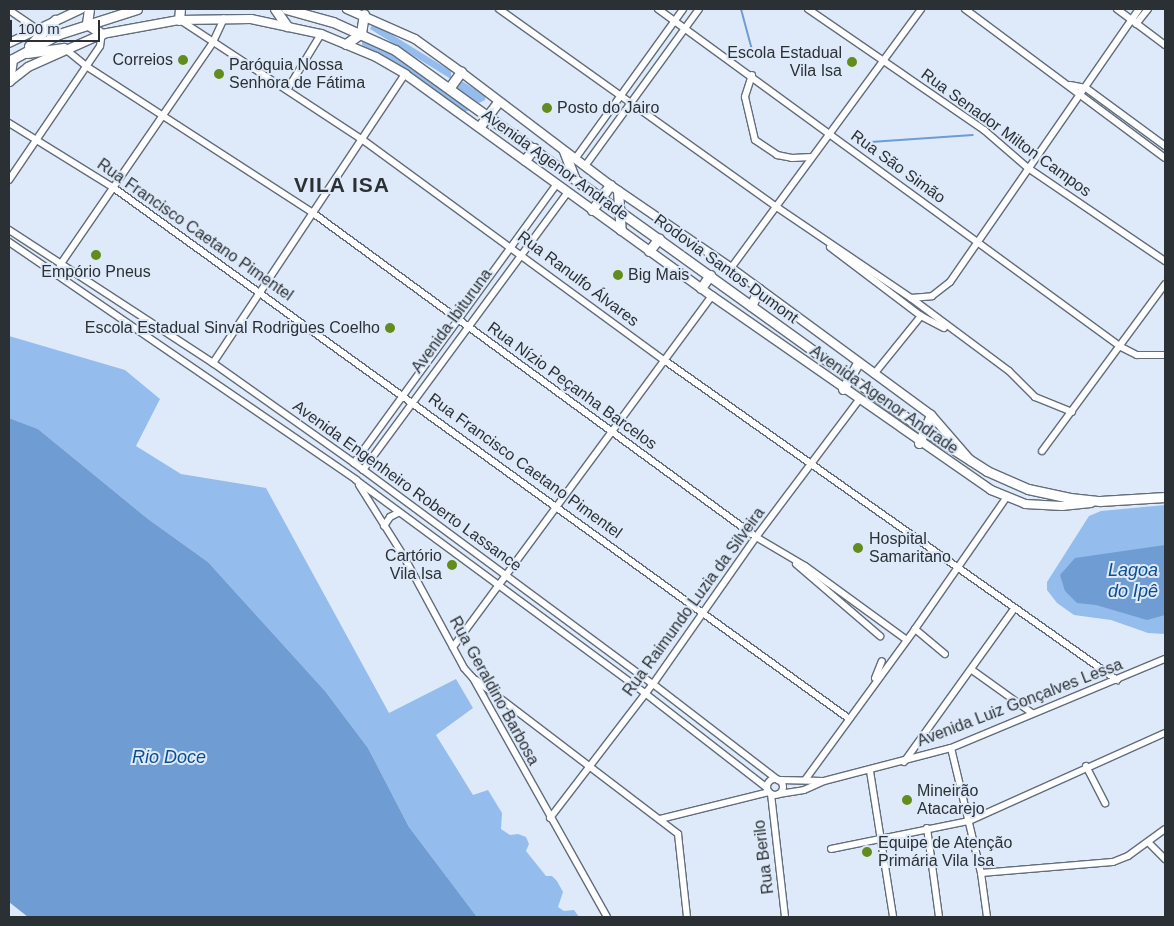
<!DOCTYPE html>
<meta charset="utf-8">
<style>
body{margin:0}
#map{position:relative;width:1174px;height:926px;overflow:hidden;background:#deeaf9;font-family:Arial,sans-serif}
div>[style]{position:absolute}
.green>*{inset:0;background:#94bdee}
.water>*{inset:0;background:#6e9cd3}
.stream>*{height:2px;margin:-1px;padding:0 1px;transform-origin:1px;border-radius:1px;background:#6e9cd3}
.roads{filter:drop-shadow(1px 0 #636d7a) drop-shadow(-1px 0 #636d7a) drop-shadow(0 1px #636d7a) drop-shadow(0 -1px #636d7a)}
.minor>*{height:6px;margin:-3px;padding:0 3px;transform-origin:3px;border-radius:3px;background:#fff}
.minor>.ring{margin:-3px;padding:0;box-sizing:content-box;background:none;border:6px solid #fff;border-radius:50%}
.major>*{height:8px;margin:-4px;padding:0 4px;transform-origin:4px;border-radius:4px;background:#fff}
.highway>*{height:9px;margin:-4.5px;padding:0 4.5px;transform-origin:4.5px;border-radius:4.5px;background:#fff}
.dots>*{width:14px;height:14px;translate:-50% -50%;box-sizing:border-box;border:2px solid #deeaf9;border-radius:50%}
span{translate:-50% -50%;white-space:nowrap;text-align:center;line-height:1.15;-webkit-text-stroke:4px #deeaf9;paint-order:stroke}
.poi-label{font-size:16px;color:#2b3035}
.right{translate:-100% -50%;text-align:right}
.left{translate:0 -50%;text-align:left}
.street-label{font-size:16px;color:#2b3035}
.water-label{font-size:18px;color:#0a4e91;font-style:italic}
.district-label{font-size:21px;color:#2b3035;font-weight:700;letter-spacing:1px}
.frame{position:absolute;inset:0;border:10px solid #2b3035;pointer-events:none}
.scale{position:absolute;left:10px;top:20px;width:90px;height:22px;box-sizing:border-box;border:2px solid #2b3035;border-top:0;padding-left:6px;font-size:15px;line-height:18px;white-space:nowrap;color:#2b3035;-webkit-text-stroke:4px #deeaf9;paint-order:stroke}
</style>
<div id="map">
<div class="green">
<i style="clip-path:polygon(373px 23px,451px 71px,451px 79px,370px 29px)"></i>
<i style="clip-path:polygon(362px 38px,391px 51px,469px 106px,470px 110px,464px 112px,402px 68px,362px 45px)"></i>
<i style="clip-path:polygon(460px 80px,486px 96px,485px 100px,479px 103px,456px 88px)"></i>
<i style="clip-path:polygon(9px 336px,125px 370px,160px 399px,136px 446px,181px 474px,266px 488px,389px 713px,456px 679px,473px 708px,436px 735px,473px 795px,488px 790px,502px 813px,501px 829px,510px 835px,518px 834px,526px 837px,529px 844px,526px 851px,546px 876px,552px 876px,557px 881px,563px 892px,558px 907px,564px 911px,574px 910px,579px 917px,477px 917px,409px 827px,368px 748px,325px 691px,208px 562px,148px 519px,38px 429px,9px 418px)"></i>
<i style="clip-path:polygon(1165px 505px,1165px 634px,1148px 633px,1111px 620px,1074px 615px,1057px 603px,1047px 590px,1047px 582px,1089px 516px,1101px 511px)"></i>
</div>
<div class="water">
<i style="clip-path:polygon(9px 418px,38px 429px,148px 519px,208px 562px,325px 691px,368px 748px,409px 827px,477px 917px,28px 917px,9px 902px)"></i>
<i style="clip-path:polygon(1165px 545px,1165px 615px,1147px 620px,1096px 605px,1077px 603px,1065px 591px,1060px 575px,1075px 558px)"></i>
</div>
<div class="stream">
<i style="left:741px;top:9px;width:42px;rotate:75deg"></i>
<i style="left:1141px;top:136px;width:30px;rotate:37deg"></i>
<i style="left:856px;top:143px;width:117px;rotate:-3.9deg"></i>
</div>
<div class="roads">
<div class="minor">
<i style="left:499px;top:9px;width:343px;rotate:35.5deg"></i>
<i style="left:778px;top:208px;width:161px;rotate:34.1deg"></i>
<i style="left:911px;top:298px;width:122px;rotate:36.7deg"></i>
<i style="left:1009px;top:371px;width:37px;rotate:45deg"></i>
<i style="left:1035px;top:397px;width:40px;rotate:22deg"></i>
<i style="left:658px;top:9px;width:573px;rotate:36.13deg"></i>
<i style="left:1121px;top:347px;width:18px;rotate:27deg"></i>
<i style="left:1137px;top:355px;width:28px"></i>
<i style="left:808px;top:9px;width:214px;rotate:34.5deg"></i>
<i style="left:984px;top:130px;width:58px;rotate:40.8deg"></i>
<i style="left:1028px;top:168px;width:166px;rotate:34.2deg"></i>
<i style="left:965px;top:9px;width:249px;rotate:36.7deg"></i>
<i style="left:1117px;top:9px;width:60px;rotate:36.9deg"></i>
<i style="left:9px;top:10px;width:32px;rotate:34deg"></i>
<i style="left:180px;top:20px;width:219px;rotate:33.3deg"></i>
<i style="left:363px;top:140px;width:373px;rotate:36.2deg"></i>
<i style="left:664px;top:360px;width:555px;rotate:35.24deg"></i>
<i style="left:1136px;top:24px;width:19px;rotate:-51deg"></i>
<i style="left:64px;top:48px;width:28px;rotate:39deg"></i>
<i style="left:86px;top:66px;width:270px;rotate:32.9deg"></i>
<i style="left:313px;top:213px;width:549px;rotate:36.18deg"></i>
<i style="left:756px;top:537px;width:57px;rotate:30.6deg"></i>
<i style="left:805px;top:566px;width:126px;rotate:36deg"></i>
<i style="left:752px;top:75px;width:23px;rotate:108deg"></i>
<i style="left:745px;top:97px;width:44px;rotate:76.9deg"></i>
<i style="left:755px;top:140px;width:27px;rotate:34deg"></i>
<i style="left:777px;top:155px;width:15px;rotate:11deg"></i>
<i style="left:792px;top:158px;width:20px;rotate:-3deg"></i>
<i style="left:1070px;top:85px;width:16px;rotate:11deg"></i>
<i style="left:1086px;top:88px;width:98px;rotate:36.3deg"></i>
<i style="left:287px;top:90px;width:66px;rotate:-58.7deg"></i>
<i style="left:9px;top:123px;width:123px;rotate:31.8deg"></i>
<i style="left:114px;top:188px;width:905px;rotate:35.83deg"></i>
<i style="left:575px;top:159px;width:185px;rotate:-54.2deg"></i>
<i style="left:585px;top:166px;width:194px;rotate:-54deg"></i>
<i style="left:9px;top:180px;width:162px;rotate:-55.8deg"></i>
<i style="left:100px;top:46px;width:12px;rotate:-81deg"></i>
<i style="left:9px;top:230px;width:244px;rotate:33.1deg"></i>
<i style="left:213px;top:363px;width:173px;rotate:35.3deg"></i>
<i style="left:354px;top:463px;width:372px;rotate:36.5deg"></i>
<i style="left:653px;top:684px;width:158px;rotate:37.5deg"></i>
<i style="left:9px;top:242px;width:421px;rotate:34.4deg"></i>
<i style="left:356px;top:480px;width:360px;rotate:36.4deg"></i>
<i style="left:646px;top:694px;width:153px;rotate:37.8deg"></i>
<i style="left:830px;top:247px;width:114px;rotate:37.2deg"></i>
<i style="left:921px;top:316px;width:26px;rotate:28deg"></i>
<i style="left:60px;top:265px;width:270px;rotate:-55.5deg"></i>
<i style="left:213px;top:42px;width:26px;rotate:-65deg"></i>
<i style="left:731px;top:268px;width:321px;rotate:-53.7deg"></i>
<i style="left:911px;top:298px;width:21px;rotate:-5deg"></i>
<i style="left:932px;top:296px;width:23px;rotate:-38deg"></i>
<i style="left:950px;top:282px;width:332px;rotate:-55.3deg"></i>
<i style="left:213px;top:363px;width:347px;rotate:-56.4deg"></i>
<i style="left:874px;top:374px;width:75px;rotate:-51deg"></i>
<i style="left:1042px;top:451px;width:207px;rotate:-53.6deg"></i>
<i style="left:354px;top:463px;width:345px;rotate:-54deg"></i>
<i style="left:363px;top:470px;width:345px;rotate:-53.6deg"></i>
<i style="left:359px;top:485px;width:83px;rotate:57.8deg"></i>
<i style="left:403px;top:555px;width:128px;rotate:61.6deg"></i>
<i style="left:464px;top:668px;width:13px;rotate:48deg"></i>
<i style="left:473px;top:678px;width:274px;rotate:60.7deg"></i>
<i style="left:384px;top:526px;width:11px;rotate:-56deg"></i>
<i style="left:390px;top:517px;width:9px;rotate:-27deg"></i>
<i style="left:796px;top:564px;width:111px;rotate:40.6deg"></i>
<i style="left:915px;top:629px;width:39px;rotate:40deg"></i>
<i style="left:453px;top:647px;width:436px;rotate:-53.6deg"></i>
<i style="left:972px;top:670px;width:74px;rotate:35.6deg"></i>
<i style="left:875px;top:678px;width:18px;rotate:-68deg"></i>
<i style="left:476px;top:680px;width:254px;rotate:37.3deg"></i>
<i style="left:678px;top:834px;width:83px;rotate:83.8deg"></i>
<i style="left:951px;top:748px;width:129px;rotate:76.5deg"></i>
<i style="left:981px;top:873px;width:44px;rotate:82.2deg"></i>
<i style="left:904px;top:762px;width:188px;rotate:-54.3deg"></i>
<i style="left:1086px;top:766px;width:42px;rotate:62.8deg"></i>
<i style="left:870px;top:771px;width:148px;rotate:81deg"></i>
<i class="ring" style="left:767px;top:779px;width:10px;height:10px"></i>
<i style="left:779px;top:780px;width:44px;rotate:1.3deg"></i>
<i style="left:805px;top:780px;width:187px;rotate:-53.9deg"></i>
<i style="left:915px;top:629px;width:160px;rotate:-55.2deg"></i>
<i style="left:771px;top:794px;width:124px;rotate:83.5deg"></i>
<i style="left:779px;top:794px;width:25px;rotate:-9deg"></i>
<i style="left:804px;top:790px;width:22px;rotate:-24deg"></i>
<i style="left:824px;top:781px;width:131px;rotate:-14.6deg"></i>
<i style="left:951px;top:748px;width:232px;rotate:-22.6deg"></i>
<i style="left:550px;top:818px;width:169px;rotate:-52.5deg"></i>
<i style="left:653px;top:684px;width:179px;rotate:-55deg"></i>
<i style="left:756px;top:537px;width:171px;rotate:-53.1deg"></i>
<i style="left:660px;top:819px;width:112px;rotate:-13.9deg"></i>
<i style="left:927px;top:828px;width:90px;rotate:82.3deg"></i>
<i style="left:1149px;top:843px;width:23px;rotate:45deg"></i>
<i style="left:831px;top:849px;width:141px;rotate:-11.5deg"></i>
<i style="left:969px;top:821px;width:215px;rotate:-24.2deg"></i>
<i style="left:981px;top:873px;width:132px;rotate:-4.8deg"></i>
<i style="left:1113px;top:862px;width:16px;rotate:-22deg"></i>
<i style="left:1128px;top:856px;width:46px;rotate:-36.1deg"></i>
</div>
<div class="major">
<i style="left:347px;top:9px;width:74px;rotate:23.8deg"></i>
<i style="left:415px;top:39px;width:57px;rotate:35.7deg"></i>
<i style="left:461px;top:72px;width:187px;rotate:37.2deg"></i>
<i style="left:610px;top:185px;width:147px;rotate:34.4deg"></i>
<i style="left:731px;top:268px;width:248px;rotate:36.3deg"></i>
<i style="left:931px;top:415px;width:61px;rotate:49deg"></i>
<i style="left:9px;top:43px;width:80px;rotate:-25.3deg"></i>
<i style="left:9px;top:82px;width:24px;rotate:-38deg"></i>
<i style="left:28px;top:67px;width:81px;rotate:-24deg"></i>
<i style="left:102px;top:34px;width:78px;rotate:-10.3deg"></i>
<i style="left:179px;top:20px;width:72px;rotate:-0.8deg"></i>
<i style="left:251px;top:19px;width:72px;rotate:12.1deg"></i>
<i style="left:321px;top:34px;width:60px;rotate:22.7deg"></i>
<i style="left:376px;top:57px;width:34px;rotate:30deg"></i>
<i style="left:405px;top:74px;width:379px;rotate:35.9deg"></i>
<i style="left:712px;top:296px;width:340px;rotate:34.8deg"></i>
<i style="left:991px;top:490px;width:37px;rotate:22deg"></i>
<i style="left:1025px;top:504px;width:37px;rotate:3deg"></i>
<i style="left:1062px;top:506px;width:29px;rotate:-6deg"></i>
</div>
<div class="highway">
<i style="left:89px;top:9px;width:15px;rotate:98deg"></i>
<i style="left:87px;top:24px;width:18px;rotate:34deg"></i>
<i style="left:275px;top:9px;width:21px;rotate:55deg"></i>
<i style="left:286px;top:9px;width:49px;rotate:15.5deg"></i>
<i style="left:333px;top:22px;width:68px;rotate:24.3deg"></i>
<i style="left:395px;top:50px;width:653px;rotate:35.71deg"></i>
<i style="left:925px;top:431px;width:74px;rotate:32.8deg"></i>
<i style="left:987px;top:471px;width:45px;rotate:23.7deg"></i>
<i style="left:1028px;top:489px;width:43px;rotate:12.1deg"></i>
<i style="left:1070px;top:498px;width:30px;rotate:6deg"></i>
<i style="left:1100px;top:501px;width:65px;rotate:-3.5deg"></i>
<i style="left:179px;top:20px;width:11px;rotate:-85deg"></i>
<i style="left:346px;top:44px;width:19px;rotate:-36deg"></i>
<i style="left:361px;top:33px;width:19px;rotate:-81deg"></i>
<i style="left:29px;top:46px;width:37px;rotate:-45deg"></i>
<i style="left:27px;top:53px;width:37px;rotate:-8deg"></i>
<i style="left:9px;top:61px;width:57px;rotate:-28.4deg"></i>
<i style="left:59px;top:34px;width:82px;rotate:-17.8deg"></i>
<i style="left:9px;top:81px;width:22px;rotate:-82deg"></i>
<i style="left:450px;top:87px;width:19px;rotate:-54deg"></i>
<i style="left:480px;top:126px;width:30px;rotate:-53deg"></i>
<i style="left:564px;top:151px;width:28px;rotate:69deg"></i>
<i style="left:525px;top:160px;width:15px;rotate:-53deg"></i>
<i style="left:618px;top:191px;width:39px;rotate:86deg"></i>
<i style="left:592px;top:210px;width:31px;rotate:-54deg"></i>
<i style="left:649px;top:251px;width:16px;rotate:-52deg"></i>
<i style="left:701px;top:288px;width:16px;rotate:-55deg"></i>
<i style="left:751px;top:306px;width:19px;rotate:-65deg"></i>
<i style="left:843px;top:389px;width:30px;rotate:-60deg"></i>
<i style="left:919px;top:443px;width:30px;rotate:-67deg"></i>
</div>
</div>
<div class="dots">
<i style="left:183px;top:60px;background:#628c1b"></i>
<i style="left:852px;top:62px;background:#628c1b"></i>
<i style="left:219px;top:74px;background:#628c1b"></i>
<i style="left:547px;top:108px;background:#628c1b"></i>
<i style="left:96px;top:255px;background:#628c1b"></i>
<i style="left:618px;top:275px;background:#628c1b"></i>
<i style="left:390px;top:328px;background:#628c1b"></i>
<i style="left:858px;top:548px;background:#628c1b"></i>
<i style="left:452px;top:565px;background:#628c1b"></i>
<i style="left:907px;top:800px;background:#628c1b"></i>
<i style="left:867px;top:852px;background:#628c1b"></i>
</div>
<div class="poi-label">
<span class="right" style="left:842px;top:62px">Escola Estadual<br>Vila Isa</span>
<span class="right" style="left:173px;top:60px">Correios</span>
<span class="left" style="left:229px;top:74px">Paróquia Nossa<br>Senhora de Fátima</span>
<span class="left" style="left:557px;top:108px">Posto do Jairo</span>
<span style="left:96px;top:272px">Empório Pneus</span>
<span class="left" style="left:628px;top:275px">Big Mais</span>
<span class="right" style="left:380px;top:328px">Escola Estadual Sinval Rodrigues Coelho</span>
<span class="left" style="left:869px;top:548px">Hospital<br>Samaritano</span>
<span class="right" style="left:442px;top:565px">Cartório<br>Vila Isa</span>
<span class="left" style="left:917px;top:800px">Mineirão<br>Atacarejo</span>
<span class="left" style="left:878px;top:852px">Equipe de Atenção<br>Primária Vila Isa</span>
</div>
<div class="street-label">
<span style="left:1006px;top:133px;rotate:36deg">Rua Senador Milton Campos</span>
<span style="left:555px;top:165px;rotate:36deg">Avenida Agenor Andrade</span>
<span style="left:898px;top:167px;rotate:36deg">Rua São Simão</span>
<span style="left:195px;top:230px;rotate:35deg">Rua Francisco Caetano Pimentel</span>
<span style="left:726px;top:269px;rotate:36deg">Rodovia Santos Dumont</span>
<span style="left:578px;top:279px;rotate:37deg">Rua Ranulfo Álvares</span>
<span style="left:452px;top:321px;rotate:-54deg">Avenida Ibituruna</span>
<span style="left:572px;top:386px;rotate:36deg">Rua Nízio Peçanha Barcelos</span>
<span style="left:884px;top:400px;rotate:35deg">Avenida Agenor Andrade</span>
<span style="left:525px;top:466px;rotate:36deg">Rua Francisco Caetano Pimentel</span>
<span style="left:407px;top:486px;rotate:36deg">Avenida Engenheiro Roberto Lassance</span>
<span style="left:694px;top:602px;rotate:-54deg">Rua Raimundo Luzia da Silveira</span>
<span style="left:494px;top:691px;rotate:61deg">Rua Geraldino Barbosa</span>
<span style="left:1020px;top:703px;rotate:-21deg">Avenida Luiz Gonçalves Lessa</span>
<span style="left:764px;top:857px;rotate:-97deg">Rua Berilo</span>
</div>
<div class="water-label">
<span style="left:1133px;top:581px">Lagoa<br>do Ipê</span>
<span style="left:169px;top:757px">Rio Doce</span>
</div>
<div class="district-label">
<span style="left:342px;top:185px">VILA ISA</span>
</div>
<div class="frame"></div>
<div class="scale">100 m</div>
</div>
